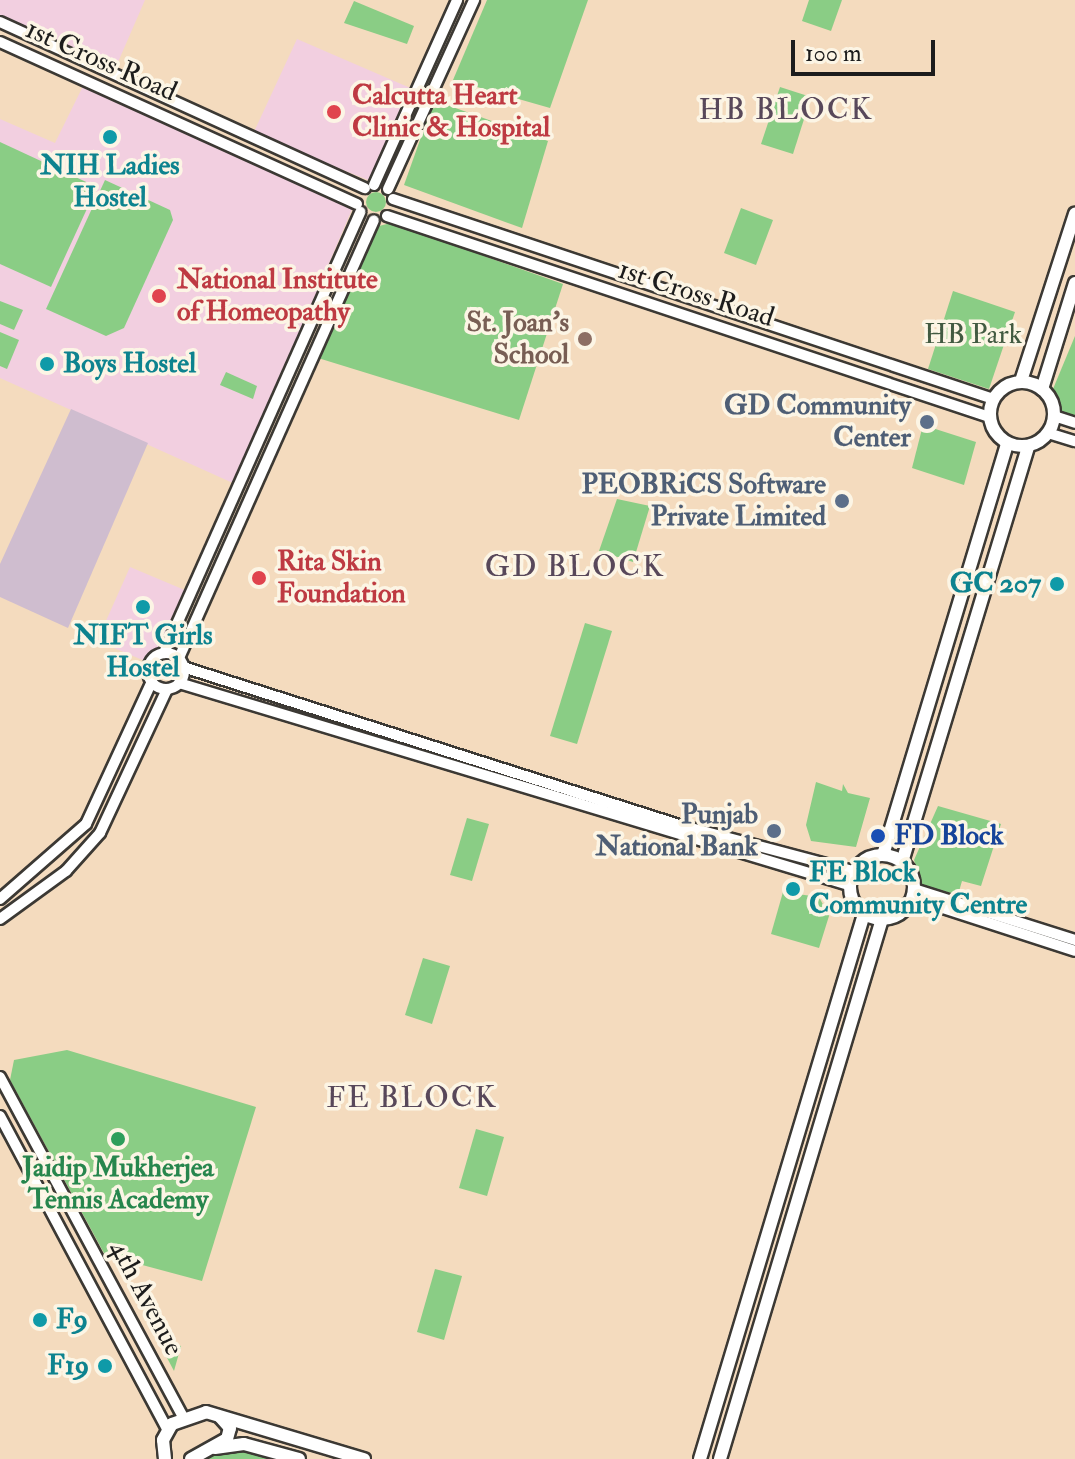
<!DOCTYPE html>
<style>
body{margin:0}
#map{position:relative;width:1075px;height:1459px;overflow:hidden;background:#f4dbbe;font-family:"IM FELL Double Pica",serif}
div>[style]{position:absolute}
.built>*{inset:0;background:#f2cfe0}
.industrial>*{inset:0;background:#cfbdcf}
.green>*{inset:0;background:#8acd85}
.round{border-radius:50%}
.roads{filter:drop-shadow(2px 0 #3c3934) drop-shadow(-2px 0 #3c3934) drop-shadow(0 2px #3c3934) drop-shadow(0 -2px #3c3934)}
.minor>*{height:10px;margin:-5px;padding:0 5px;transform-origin:5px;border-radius:5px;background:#fff}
.minor>.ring{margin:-5px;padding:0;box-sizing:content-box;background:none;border:10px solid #fff;border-radius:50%}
.major>*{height:12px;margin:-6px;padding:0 6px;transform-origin:6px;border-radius:6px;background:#fff}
.major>.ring{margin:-6px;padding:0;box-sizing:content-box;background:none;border:12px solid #fff;border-radius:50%}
.dots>*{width:22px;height:22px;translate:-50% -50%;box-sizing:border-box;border:4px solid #fcf5e5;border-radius:50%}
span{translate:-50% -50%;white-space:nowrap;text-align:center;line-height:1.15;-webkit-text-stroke:7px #fcf5e5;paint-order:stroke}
.street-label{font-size:28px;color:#1c1c1c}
.health-label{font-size:28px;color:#be3a42;font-weight:700}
.left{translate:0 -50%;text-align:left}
.culture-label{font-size:28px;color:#0d838f;font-weight:700}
.right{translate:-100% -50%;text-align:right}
.education-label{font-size:28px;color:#785e54;font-weight:700}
.park-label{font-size:28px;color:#425a41}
.service-label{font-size:28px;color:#4e5e75;font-weight:700}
.transit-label{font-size:28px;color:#164399;font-weight:700}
.leisure-label{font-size:28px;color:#27864d;font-weight:700}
.neighbourhood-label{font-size:30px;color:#58485a;letter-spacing:2px}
.scale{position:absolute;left:791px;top:40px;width:144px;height:36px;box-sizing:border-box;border:4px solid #1c1c1c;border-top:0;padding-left:10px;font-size:24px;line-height:28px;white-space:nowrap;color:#1c1c1c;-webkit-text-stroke:6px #fcf5e5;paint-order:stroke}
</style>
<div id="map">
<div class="built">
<i style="clip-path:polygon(0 0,145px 0,115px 69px,0 19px)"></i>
<i style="clip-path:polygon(297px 39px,415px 90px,373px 182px,253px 134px)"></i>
<i style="clip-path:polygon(84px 84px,353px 207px,235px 484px,0 378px,0 119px,55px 143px)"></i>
<i style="clip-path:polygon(130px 567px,187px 591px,163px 649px,145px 661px,97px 641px)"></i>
</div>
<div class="industrial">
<i style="clip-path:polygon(71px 409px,148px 443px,68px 628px,0 597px,0 564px)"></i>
</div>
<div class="green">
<i style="clip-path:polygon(487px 0,588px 0,550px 108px,453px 80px)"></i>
<i style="clip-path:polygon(809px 0,842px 0,831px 31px,802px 21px)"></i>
<i style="clip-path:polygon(354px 1px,414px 26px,407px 44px,344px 23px)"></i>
<i style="clip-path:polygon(780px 87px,811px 97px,793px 154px,761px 144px)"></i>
<i style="clip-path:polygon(447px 105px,548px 141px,522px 228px,404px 185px,431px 109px)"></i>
<i style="clip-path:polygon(0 142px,97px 187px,51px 287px,0 264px)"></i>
<i style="clip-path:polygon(105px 180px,170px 210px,173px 220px,124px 328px,106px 336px,46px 309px)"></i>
<i class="round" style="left:366px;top:192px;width:20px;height:20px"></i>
<i style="clip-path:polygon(741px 208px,773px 220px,756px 265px,724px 253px)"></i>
<i style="clip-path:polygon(391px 223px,563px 284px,519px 420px,318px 358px,375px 227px)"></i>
<i style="clip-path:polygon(953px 291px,1015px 312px,989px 389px,928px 369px)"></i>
<i style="clip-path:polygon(0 301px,23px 310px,14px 330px,0 324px)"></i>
<i style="clip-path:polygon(0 332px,19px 340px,7px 369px,0 366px)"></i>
<i style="clip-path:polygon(1075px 336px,1075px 418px,1060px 414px,1053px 389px)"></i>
<i style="clip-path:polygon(226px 372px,257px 386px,253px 399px,220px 385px)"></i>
<i style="clip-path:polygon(923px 425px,976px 442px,964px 485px,912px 468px)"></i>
<i style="clip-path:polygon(617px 499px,650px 506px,633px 562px,599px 551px)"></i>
<i style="clip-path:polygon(585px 623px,612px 631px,577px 744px,550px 736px)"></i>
<i style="clip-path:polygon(816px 782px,842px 791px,843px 784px,848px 793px,870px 798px,856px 847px,811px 841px,806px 825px)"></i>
<i style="clip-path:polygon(938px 806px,1001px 824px,981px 886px,962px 881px,958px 895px,922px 885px,914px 860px)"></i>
<i style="clip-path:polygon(467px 818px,489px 824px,472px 881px,450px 875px)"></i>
<i style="clip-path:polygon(783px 892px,819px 897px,829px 916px,819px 948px,771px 934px)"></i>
<i style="clip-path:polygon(423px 958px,450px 966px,432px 1024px,405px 1015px)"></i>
<i style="clip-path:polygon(67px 1050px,256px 1107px,202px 1281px,105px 1255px,10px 1080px,14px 1060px)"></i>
<i style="clip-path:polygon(476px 1129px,504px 1137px,487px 1196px,459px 1188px)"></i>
<i style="clip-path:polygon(435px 1269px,462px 1276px,444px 1340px,417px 1332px)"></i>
<i style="clip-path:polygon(157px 1339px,181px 1346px,174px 1371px)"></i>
<i style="clip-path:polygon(236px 1447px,282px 1459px,201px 1459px)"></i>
</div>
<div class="roads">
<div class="minor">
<i style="left:0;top:22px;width:401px;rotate:24.5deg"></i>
<i style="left:0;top:42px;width:392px;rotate:24.4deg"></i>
<i style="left:374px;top:185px;width:203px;rotate:-65.8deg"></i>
<i style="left:388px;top:189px;width:208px;rotate:-65.5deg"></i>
<i style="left:393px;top:199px;width:632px;rotate:18.43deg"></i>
<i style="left:387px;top:216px;width:635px;rotate:18.46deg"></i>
<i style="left:1054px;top:416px;width:22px;rotate:18deg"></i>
<i style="left:1048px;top:433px;width:28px;rotate:17deg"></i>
<i style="left:164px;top:653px;width:483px;rotate:-66deg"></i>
<i class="ring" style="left:148px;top:653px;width:26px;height:26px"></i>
<i style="left:179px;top:658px;width:479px;rotate:-66deg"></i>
<i style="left:183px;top:667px;width:521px;rotate:17.67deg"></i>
<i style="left:679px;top:825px;width:180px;rotate:14.8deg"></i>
<i style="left:179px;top:683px;width:700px;rotate:16.78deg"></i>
<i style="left:914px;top:889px;width:169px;rotate:17.6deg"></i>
<i style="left:912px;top:898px;width:171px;rotate:18deg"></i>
<i style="left:0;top:899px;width:114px;rotate:-41.1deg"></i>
<i style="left:86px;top:824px;width:157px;rotate:-65.2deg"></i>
<i style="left:0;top:919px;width:82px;rotate:-36deg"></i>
<i style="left:66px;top:871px;width:51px;rotate:-48.2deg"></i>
<i style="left:100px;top:833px;width:159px;rotate:-65deg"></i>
<i style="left:0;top:1077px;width:384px;rotate:61.7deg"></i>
<i style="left:0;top:1116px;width:357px;rotate:61.9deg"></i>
</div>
<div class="major">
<i style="left:1021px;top:381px;width:176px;rotate:-72.1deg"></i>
<i class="ring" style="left:990px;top:382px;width:52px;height:52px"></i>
<i style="left:1042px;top:389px;width:111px;rotate:-72.7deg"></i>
<i class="ring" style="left:850px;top:855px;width:52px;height:52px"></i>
<i style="left:883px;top:855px;width:430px;rotate:-73.2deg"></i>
<i style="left:902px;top:862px;width:435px;rotate:-73.1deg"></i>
<i style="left:215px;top:1448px;width:29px;rotate:-8deg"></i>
<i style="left:244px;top:1444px;width:57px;rotate:15.3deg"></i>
<i style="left:165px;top:1459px;width:19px;rotate:-96deg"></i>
<i style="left:163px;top:1440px;width:18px;rotate:-61deg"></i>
<i style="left:172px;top:1424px;width:36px;rotate:-19deg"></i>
<i style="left:206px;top:1412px;width:165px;rotate:16.6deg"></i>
<i style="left:191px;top:1459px;width:41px;rotate:-29.1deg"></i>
<i style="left:227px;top:1439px;width:11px;rotate:-75deg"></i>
<i style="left:230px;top:1428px;width:15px;rotate:-132deg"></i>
<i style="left:700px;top:1459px;width:569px;rotate:-73.25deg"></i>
<i style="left:720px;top:1459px;width:564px;rotate:-73.3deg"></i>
</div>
</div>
<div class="dots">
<i style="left:334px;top:112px;background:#e0444e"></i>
<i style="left:110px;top:137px;background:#0f9aa8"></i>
<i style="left:159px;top:296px;background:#e0444e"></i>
<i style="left:585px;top:339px;background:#8d6e63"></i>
<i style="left:47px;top:364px;background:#0f9aa8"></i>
<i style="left:927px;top:422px;background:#5c6f8a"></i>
<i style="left:842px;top:501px;background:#5c6f8a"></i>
<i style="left:259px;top:578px;background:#e0444e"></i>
<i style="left:1057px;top:584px;background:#0f9aa8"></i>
<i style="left:143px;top:607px;background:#0f9aa8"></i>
<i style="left:774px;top:831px;background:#5c6f8a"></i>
<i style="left:878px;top:836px;background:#1a4fb4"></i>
<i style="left:793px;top:889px;background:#0f9aa8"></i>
<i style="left:118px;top:1139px;background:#2e9e5b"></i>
<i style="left:40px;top:1320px;background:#0f9aa8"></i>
<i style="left:105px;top:1366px;background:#0f9aa8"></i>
</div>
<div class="street-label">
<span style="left:101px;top:61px;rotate:24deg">1st Cross Road</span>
<span style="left:696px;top:294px;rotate:18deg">1st Cross Road</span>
<span style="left:146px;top:1298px;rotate:62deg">4th Avenue</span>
</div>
<div class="health-label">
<span class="left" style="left:352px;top:112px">Calcutta Heart<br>Clinic &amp; Hospital</span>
<span class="left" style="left:177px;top:296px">National Institute<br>of Homeopathy</span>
<span class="left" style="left:277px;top:578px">Rita Skin<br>Foundation</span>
</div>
<div class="culture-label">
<span style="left:110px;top:182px">NIH Ladies<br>Hostel</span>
<span class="left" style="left:63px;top:364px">Boys Hostel</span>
<span class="right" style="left:1041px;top:584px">GC 207</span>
<span style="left:143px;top:652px">NIFT Girls<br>Hostel</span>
<span class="left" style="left:809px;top:889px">FE Block<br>Community Centre</span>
<span class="left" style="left:56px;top:1320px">F9</span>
<span class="right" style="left:89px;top:1366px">F19</span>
</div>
<div class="education-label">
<span class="right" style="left:569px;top:339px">St. Joan's<br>School</span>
</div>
<div class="park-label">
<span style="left:973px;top:335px">HB Park</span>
</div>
<div class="service-label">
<span class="right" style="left:911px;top:422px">GD Community<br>Center</span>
<span class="right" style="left:826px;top:501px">PEOBRiCS Software<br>Private Limited</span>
<span class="right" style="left:758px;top:831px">Punjab<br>National Bank</span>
</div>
<div class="transit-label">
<span class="left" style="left:894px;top:836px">FD Block</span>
</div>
<div class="leisure-label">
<span style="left:118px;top:1184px">Jaidip Mukherjea<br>Tennis Academy</span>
</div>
<div class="neighbourhood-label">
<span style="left:786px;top:110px">HB BLOCK</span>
<span style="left:575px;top:567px">GD BLOCK</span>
<span style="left:412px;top:1098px">FE BLOCK</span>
</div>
<div class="scale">100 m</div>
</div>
